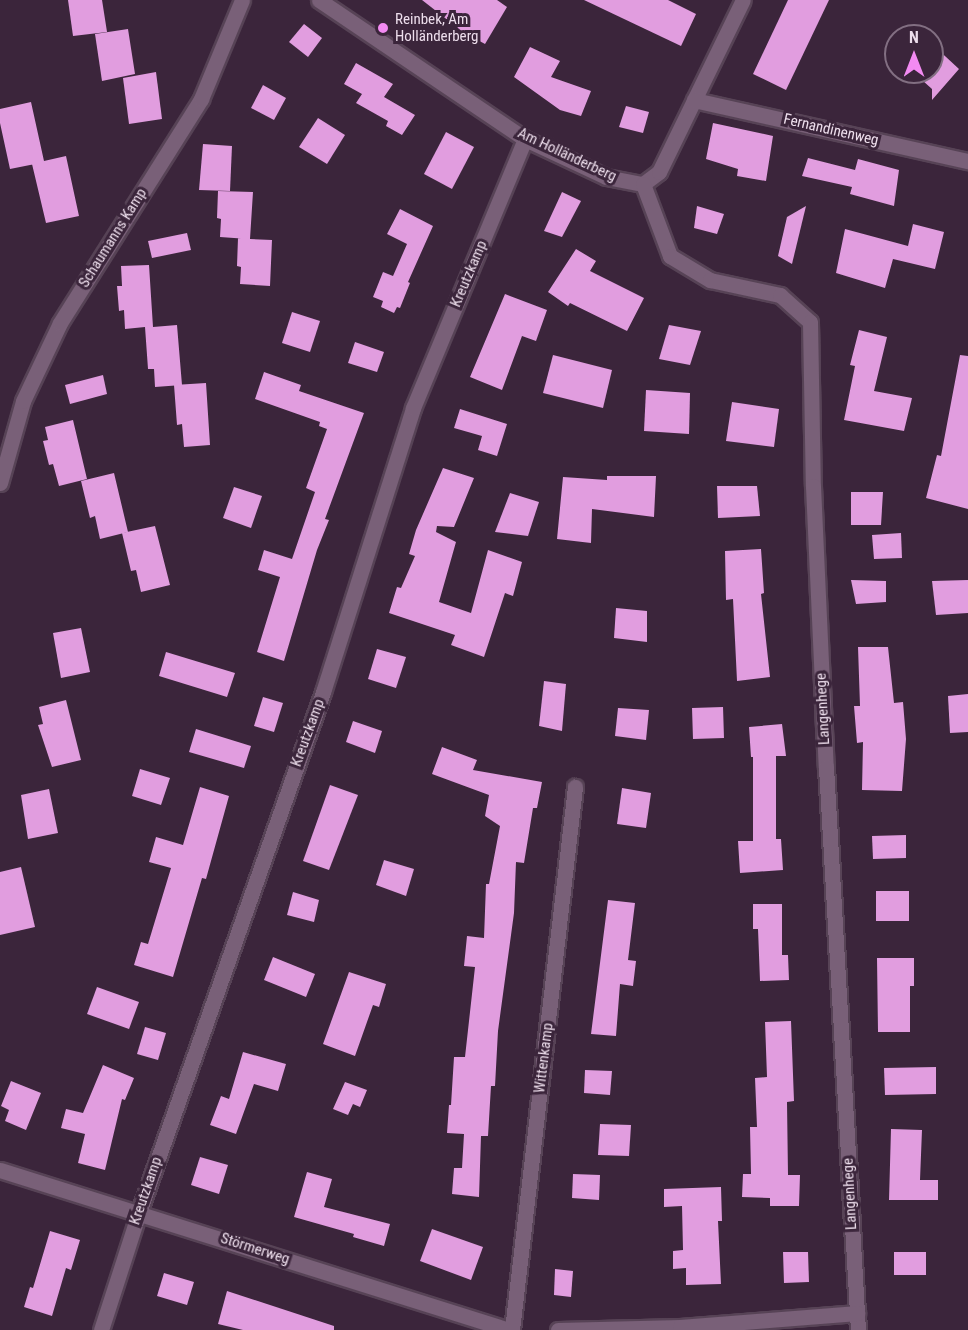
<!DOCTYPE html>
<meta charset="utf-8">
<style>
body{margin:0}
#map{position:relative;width:968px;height:1330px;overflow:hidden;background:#3b253b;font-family:"Roboto Condensed",sans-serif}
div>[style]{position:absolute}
.building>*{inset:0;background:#e19ddf}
.roads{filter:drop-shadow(2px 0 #574356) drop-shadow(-2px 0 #574356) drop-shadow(0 2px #574356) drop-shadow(0 -2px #574356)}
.street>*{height:15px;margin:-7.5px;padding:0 7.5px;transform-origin:7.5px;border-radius:7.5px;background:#796078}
.dots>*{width:16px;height:16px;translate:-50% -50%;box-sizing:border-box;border:3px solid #3b253b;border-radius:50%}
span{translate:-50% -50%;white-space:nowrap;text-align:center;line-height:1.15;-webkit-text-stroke:6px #3b253b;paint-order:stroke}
.poi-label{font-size:15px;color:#eddeec}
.left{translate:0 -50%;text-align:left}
.street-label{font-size:15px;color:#eddeec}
.north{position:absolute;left:884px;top:24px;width:60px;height:60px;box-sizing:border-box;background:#3b253b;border:2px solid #826f82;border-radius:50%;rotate:0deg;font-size:16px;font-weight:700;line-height:24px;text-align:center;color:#eddeec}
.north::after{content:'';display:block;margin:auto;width:21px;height:27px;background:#f38af2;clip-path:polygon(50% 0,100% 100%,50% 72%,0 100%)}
</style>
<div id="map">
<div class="building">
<i style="clip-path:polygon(68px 0,102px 0,107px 32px,73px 36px)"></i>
<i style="clip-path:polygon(422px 0,497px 0,507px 7px,485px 44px,463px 32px)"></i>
<i style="clip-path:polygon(584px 0,668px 0,696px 14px,681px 46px)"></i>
<i style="clip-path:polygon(788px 0,829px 0,786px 90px,753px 74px)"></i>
<i style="clip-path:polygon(304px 24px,322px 38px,308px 57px,289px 42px)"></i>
<i style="clip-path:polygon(128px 29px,135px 74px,102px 81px,95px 34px)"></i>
<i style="clip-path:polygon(932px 44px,959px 69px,932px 100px,932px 89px,913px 72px,932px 72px)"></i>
<i style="clip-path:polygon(530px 47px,560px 61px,551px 77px,591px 91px,581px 116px,560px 110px,514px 77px)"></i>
<i style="clip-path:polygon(356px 63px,393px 84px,384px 97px,415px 115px,402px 135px,386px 126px,388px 121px,356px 103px,362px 94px,344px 84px)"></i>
<i style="clip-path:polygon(156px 72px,162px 119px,129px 124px,123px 78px)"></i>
<i style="clip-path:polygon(263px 85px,286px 98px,274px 120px,251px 108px)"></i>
<i style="clip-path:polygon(31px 102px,44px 161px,66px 156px,79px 216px,46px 223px,32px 164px,35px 164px,10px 169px,0 123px,0 109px)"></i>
<i style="clip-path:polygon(626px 106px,649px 112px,643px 133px,619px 127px)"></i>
<i style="clip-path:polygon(318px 118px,345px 135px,327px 164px,299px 147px)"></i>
<i style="clip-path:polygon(713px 123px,773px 136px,766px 181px,737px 176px,738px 169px,706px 159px)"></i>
<i style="clip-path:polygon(446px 132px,474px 147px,452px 189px,424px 174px)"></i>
<i style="clip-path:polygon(203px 144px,232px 146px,230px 191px,199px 190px)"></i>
<i style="clip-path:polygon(808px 158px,855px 170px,858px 159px,899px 170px,894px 206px,850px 194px,852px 187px,802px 176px)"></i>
<i style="clip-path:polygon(218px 191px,253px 192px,250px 239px,272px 240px,270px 286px,240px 284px,241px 267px,237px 266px,238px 238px,248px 239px,220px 237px,221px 219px,217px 218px)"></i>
<i style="clip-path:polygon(562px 192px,581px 201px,562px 237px,544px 231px)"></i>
<i style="clip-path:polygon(697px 206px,724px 214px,717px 234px,694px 228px)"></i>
<i style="clip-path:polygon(806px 206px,792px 264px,778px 256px,787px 217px)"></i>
<i style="clip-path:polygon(400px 209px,433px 226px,408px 282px,410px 283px,400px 308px,397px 307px,394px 313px,381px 307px,383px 301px,373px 297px,383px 272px,393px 276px,407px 244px,387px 234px)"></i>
<i style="clip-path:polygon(913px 224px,944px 232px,935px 269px,893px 259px,885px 288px,836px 273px,845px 229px,908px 246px)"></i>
<i style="clip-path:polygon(187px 233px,191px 250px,152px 258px,148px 241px)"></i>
<i style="clip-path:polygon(576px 249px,596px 261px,590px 271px,644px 298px,627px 331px,570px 303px,568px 306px,548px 292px)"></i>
<i style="clip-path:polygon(149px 265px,153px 327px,177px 325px,182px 385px,155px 387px,154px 369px,148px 369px,145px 327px,125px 329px,124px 310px,119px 311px,117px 286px,122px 286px,121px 266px)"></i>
<i style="clip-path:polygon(505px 294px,547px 310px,536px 341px,522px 336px,502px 390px,470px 377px)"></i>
<i style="clip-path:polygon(292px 312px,320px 321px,310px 352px,282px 343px)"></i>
<i style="clip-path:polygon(669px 325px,701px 331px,690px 365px,659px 359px)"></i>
<i style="clip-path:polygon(859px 330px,887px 337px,874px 391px,912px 398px,904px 431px,844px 420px,855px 366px,850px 365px)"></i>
<i style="clip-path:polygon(355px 342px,384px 352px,377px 372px,348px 363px)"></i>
<i style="clip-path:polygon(553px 355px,612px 370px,603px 408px,543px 393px)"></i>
<i style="clip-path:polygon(960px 355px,968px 356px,968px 509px,926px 498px,937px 455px,941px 456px)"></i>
<i style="clip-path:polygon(264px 372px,301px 385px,299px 391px,364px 413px,325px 519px,329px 520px,317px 550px,284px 661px,257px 652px,280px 577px,258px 570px,264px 550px,292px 559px,315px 492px,306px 488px,327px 429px,319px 426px,320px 422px,255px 399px)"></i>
<i style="clip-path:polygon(103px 375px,107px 394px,70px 404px,65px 385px)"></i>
<i style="clip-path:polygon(206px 383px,210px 445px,184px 447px,182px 424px,177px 425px,174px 385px)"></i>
<i style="clip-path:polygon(646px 390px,690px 393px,689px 434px,644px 431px)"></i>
<i style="clip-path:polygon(732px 402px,779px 409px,774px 447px,726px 441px)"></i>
<i style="clip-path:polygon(460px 409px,507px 424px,497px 456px,478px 450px,482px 436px,454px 428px)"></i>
<i style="clip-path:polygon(73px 420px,87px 479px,59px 486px,53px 464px,49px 465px,43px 441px,48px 440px,45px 427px)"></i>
<i style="clip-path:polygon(443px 468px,474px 478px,454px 527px,437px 526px,436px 532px,456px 542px,439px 602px,471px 613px,488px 550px,522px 562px,513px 596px,505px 593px,484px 657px,451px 645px,455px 635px,389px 613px,397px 587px,401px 588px,415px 556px,409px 554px,416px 530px)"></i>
<i style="clip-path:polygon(114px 473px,128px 532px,100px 539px,95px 516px,90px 518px,81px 481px)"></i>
<i style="clip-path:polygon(607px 476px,656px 476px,654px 517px,592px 509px,591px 543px,557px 539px,563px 477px,607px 480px)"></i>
<i style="clip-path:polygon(717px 486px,757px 486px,760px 516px,718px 518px)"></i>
<i style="clip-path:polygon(234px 487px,262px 496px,251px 528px,223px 518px)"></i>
<i style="clip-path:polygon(851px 492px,883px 492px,881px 525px,851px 525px)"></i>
<i style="clip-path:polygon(510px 493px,539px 502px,528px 536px,495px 532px)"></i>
<i style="clip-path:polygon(155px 526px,170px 585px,141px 592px,136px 570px,131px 571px,122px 533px)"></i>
<i style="clip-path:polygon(901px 533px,902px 558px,874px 559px,872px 535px)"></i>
<i style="clip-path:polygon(761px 549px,764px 593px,761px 594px,770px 677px,737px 681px,733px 599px,726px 600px,725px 551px)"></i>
<i style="clip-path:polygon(851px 580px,886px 581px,886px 602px,856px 604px)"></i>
<i style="clip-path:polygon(968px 580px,968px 613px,936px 615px,932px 581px)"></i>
<i style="clip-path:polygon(616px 608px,647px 611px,647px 642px,614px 638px)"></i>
<i style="clip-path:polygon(81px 628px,90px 672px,61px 678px,53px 633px)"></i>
<i style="clip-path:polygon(858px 647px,888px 647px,894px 703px,903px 702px,906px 739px,902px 791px,862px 790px,863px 742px,857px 743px,854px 706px,860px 706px)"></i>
<i style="clip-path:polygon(377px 649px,406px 657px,396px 688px,368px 679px)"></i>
<i style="clip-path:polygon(166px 652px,235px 673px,227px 697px,159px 676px)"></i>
<i style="clip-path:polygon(544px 681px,566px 684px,562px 731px,539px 726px)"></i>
<i style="clip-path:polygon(968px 694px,968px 732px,950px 733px,948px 696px)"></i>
<i style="clip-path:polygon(263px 697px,283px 703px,274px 732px,254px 726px)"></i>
<i style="clip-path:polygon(66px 700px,81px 760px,52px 767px,38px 725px,43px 724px,39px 707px)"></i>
<i style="clip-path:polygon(723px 707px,724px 738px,693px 739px,692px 708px)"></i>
<i style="clip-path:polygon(618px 708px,649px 710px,646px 740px,615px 736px)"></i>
<i style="clip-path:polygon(353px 721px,382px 731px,375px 753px,346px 742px)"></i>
<i style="clip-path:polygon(782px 724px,786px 756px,776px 756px,776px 839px,781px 839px,783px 870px,740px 873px,738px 841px,753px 841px,753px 757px,751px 757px,749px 727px)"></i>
<i style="clip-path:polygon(196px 729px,251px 746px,244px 768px,189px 752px)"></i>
<i style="clip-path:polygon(442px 747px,477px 760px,473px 770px,542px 782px,537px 808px,533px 808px,524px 863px,516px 862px,514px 913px,498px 1031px,495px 1086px,491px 1086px,488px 1136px,481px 1136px,479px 1197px,452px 1194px,454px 1168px,462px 1168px,464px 1134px,447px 1133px,449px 1105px,451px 1105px,454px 1057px,465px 1057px,475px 967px,464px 966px,467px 936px,484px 938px,486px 884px,489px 884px,500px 826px,485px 816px,489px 795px,432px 774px)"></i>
<i style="clip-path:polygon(140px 769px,170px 778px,161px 805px,132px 796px)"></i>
<i style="clip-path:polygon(330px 785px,358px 795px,329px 870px,303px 861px)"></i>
<i style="clip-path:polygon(200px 787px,229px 796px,206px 879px,202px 878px,173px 977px,134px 965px,141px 942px,148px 944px,171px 868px,149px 862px,156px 837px,183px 845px)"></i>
<i style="clip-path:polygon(622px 788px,651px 793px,646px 828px,617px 824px)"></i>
<i style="clip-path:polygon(49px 789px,58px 833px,28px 839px,21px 795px)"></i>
<i style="clip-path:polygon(906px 835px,906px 858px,873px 859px,872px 836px)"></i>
<i style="clip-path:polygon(384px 860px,414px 869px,406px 896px,376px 885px)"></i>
<i style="clip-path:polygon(21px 867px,35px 927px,0 935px,0 872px)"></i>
<i style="clip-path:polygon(876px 891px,909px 891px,909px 921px,876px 921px)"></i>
<i style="clip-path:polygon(293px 892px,319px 900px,314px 922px,287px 915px)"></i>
<i style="clip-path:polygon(608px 900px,635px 903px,628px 960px,636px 961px,633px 986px,620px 984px,616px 1036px,591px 1034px)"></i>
<i style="clip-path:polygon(753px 904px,782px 904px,782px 955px,788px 955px,789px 980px,760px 981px,758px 929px,753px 929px)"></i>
<i style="clip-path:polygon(273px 957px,315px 974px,306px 997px,264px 980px)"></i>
<i style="clip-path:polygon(877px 958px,914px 958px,914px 986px,910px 986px,910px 1032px,878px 1032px)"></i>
<i style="clip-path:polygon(349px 972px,386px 984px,379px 1007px,373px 1005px,355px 1056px,323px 1044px)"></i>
<i style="clip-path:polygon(97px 987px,139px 1002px,129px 1029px,87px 1014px)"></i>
<i style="clip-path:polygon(791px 1021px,794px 1101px,787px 1102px,788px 1175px,800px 1175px,799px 1206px,770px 1206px,770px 1198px,742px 1197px,743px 1174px,751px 1174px,750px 1127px,757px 1127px,755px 1078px,767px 1077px,765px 1022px)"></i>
<i style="clip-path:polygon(145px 1027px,166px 1033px,158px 1060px,137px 1054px)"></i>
<i style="clip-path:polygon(243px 1052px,286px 1064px,278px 1091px,254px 1084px,236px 1134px,210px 1125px,221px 1096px,229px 1099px)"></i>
<i style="clip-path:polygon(103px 1065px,134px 1078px,125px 1100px,122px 1099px,105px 1170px,78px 1163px,85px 1134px,61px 1128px,66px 1109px,83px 1113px)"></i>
<i style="clip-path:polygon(936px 1067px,936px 1094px,885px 1095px,884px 1068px)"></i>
<i style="clip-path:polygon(585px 1070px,612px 1071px,610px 1095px,584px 1093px)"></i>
<i style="clip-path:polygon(11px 1081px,41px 1093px,26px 1130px,5px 1121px,9px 1110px,1px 1106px)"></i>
<i style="clip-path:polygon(345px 1082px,367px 1090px,360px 1107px,353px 1104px,348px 1115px,333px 1109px)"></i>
<i style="clip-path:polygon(600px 1124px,631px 1125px,629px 1156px,598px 1155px)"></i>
<i style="clip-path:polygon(891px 1129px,922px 1130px,920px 1180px,938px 1180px,938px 1200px,889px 1200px)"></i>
<i style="clip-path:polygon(200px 1157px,228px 1165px,219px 1194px,191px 1185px)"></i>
<i style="clip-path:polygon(307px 1172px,332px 1179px,324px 1207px,390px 1224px,384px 1246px,353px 1237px,354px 1234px,294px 1217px)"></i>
<i style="clip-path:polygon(573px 1174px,600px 1175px,599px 1200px,572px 1198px)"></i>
<i style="clip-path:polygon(721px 1187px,722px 1221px,718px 1221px,721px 1284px,686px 1285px,686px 1268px,673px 1269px,673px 1251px,683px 1250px,682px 1206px,664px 1207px,664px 1189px)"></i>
<i style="clip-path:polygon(432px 1229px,483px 1247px,471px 1280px,420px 1261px)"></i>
<i style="clip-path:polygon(50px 1231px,80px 1240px,71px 1270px,66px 1268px,52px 1316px,24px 1307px,30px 1287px,33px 1288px)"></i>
<i style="clip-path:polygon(783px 1252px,808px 1252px,809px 1282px,784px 1283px)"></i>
<i style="clip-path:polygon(894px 1252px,926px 1252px,926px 1275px,894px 1275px)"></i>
<i style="clip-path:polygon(555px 1269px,573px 1271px,571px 1297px,554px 1295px)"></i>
<i style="clip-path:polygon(164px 1273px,194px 1282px,187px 1305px,157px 1296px)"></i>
<i style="clip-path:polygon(227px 1291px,334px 1326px,334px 1330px,243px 1330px,218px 1324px)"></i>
</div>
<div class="roads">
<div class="street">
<i style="left:319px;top:0;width:249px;rotate:34deg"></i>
<i style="left:525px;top:139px;width:89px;rotate:25.1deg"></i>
<i style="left:606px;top:177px;width:38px;rotate:11deg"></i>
<i style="left:643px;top:184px;width:20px;rotate:-37deg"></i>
<i style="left:659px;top:172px;width:191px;rotate:-64deg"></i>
<i style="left:694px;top:100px;width:281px;rotate:12.6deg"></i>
<i style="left:643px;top:184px;width:77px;rotate:69.4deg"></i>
<i style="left:670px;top:256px;width:47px;rotate:31deg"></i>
<i style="left:710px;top:280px;width:72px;rotate:12.1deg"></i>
<i style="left:780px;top:295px;width:40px;rotate:42deg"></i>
<i style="left:810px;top:322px;width:164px;rotate:89deg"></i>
<i style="left:813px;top:486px;width:281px;rotate:87.4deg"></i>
<i style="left:826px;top:767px;width:564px;rotate:86.75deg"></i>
<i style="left:0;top:483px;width:85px;rotate:-74.3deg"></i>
<i style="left:23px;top:401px;width:86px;rotate:-64.6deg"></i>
<i style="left:60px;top:323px;width:265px;rotate:-57.8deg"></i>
<i style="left:201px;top:99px;width:107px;rotate:-67.5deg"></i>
<i style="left:0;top:1170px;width:534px;rotate:17.45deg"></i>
<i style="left:101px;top:1330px;width:124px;rotate:-72.1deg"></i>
<i style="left:139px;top:1212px;width:552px;rotate:-70.51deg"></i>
<i style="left:323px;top:692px;width:298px;rotate:-72.4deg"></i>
<i style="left:413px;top:408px;width:291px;rotate:-67.4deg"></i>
<i style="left:512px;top:1330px;width:547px;rotate:-83.38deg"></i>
<i style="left:558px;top:1330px;width:122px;rotate:-1.4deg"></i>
<i style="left:680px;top:1327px;width:178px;rotate:-4.5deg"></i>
</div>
</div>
<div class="dots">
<i style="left:383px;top:28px;background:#f38af2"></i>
</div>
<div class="poi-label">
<span class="left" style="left:395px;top:28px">Reinbek, Am<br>Holländerberg</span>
</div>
<div class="street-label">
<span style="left:831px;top:130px;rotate:13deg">Fernandinenweg</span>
<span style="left:567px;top:155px;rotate:25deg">Am Holländerberg</span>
<span style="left:113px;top:238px;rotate:-58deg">Schaumanns Kamp</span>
<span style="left:469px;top:274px;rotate:-67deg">Kreutzkamp</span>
<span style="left:823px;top:709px;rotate:-93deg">Langenhege</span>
<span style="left:308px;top:733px;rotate:-70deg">Kreutzkamp</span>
<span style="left:544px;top:1058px;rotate:-83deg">Wittenkamp</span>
<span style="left:146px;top:1191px;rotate:-71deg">Kreutzkamp</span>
<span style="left:850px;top:1194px;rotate:-93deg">Langenhege</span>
<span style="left:255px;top:1249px;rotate:18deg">Störmerweg</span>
</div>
<div class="north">N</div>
</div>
